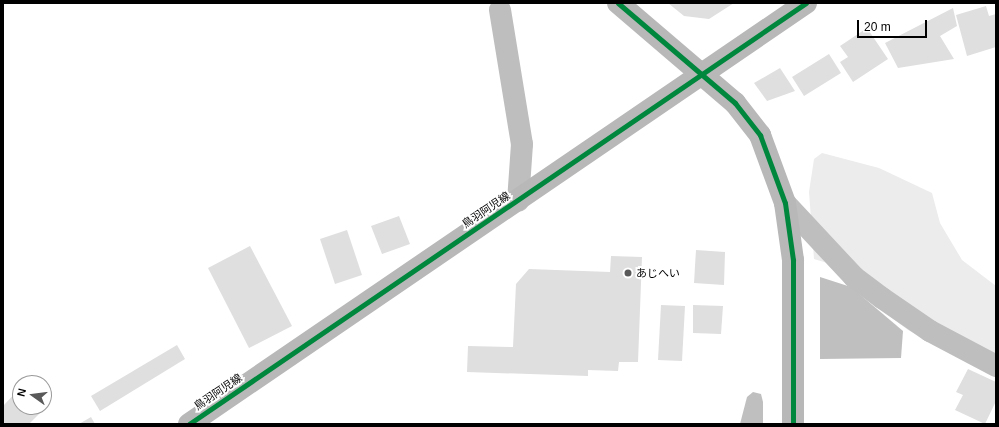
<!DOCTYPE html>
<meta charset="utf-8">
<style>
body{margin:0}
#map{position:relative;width:999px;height:427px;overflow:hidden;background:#fff;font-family:Arial,"Noto Sans JP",sans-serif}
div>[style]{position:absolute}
.green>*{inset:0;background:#ececec}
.water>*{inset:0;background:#bfbfbf}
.building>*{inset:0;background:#dfdfdf}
.street>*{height:22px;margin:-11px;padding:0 11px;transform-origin:11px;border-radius:11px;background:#bebebe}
.secondary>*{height:22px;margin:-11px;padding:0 11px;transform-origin:11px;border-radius:11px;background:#b8b8b8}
.cycleway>*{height:5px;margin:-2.5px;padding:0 2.5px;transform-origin:2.5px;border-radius:2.5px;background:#00873e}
.dots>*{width:11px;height:11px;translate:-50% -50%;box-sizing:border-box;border:2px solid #fff;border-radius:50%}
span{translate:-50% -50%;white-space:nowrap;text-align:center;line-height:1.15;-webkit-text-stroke:4px #fff;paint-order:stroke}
.street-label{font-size:11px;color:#000}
.poi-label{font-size:11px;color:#000}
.left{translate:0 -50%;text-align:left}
.frame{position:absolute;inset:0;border:4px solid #000;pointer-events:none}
.north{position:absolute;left:12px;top:375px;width:40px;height:40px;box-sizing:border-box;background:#fff;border:1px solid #999;border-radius:50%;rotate:284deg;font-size:11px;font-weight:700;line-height:16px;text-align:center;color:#000}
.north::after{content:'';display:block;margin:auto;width:14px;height:18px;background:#595959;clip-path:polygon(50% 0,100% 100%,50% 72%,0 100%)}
.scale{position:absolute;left:857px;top:20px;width:70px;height:18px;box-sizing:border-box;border:2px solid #000;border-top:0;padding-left:5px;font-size:12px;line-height:14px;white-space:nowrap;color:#000;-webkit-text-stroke:3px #fff;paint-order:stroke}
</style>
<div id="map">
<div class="green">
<i style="clip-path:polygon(822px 153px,879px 168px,932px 193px,940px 223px,962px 260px,996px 286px,996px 364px,960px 358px,908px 330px,851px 287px,844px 268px,814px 259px,809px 192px,814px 159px)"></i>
</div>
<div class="water">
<i style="clip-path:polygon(820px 277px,851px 287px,903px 331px,901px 358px,820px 359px)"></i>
<i style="clip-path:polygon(753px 392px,761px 394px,763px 402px,763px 424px,740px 424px,747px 397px)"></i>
</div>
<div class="building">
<i style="clip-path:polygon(668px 3px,734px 3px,709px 19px,684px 16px)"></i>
<i style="clip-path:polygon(986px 6px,989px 16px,996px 14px,996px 47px,967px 56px,956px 15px)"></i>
<i style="clip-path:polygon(953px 8px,957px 26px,940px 36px,954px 59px,898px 68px,885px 43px)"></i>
<i style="clip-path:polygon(867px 28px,888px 59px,853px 82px,840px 62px,848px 57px,840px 46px)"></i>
<i style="clip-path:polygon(829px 54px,841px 73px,804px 96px,792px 77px)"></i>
<i style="clip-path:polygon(780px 68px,795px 91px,767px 101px,754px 83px)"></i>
<i style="clip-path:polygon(399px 216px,410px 244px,382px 254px,371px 226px)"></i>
<i style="clip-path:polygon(347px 230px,362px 275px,335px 284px,320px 239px)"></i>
<i style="clip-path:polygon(250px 246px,292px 326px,249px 348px,208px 268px)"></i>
<i style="clip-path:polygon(696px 250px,725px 252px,724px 285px,694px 283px)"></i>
<i style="clip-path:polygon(611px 256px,642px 257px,638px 362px,619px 362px,618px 371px,588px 370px,588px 376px,467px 372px,468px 346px,513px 347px,516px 284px,529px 269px,610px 272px)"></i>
<i style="clip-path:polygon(661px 305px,685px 306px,682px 361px,658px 360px)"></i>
<i style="clip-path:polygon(693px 305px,723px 306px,721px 334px,693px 333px)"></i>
<i style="clip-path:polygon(177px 345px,185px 359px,100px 411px,91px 396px)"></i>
<i style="clip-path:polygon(968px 369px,996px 382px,996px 401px,985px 424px,955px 410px,963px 395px,956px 392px)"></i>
<i style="clip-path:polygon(20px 388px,20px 407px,45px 408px,29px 424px,3px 424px,3px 406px)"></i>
<i style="clip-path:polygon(91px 417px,95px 424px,79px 424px)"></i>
</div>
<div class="street">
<i style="left:500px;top:10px;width:136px;rotate:80.7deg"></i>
<i style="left:522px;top:144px;width:57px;rotate:94deg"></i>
<i style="left:785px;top:203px;width:101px;rotate:47deg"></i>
<i style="left:854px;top:277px;width:35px;rotate:37deg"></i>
<i style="left:882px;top:298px;width:58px;rotate:34.5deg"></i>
<i style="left:930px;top:331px;width:75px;rotate:27.9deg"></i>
</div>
<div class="secondary">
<i style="left:618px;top:3px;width:154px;rotate:40.5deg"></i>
<i style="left:735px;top:103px;width:41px;rotate:52deg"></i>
<i style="left:760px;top:135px;width:72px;rotate:69.8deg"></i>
<i style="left:785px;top:203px;width:58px;rotate:82deg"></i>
<i style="left:793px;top:260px;width:164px;rotate:90deg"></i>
<i style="left:189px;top:424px;width:747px;rotate:-34.31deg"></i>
</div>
<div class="cycleway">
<i style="left:618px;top:3px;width:154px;rotate:40.5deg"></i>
<i style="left:735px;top:103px;width:41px;rotate:52deg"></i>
<i style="left:760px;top:135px;width:72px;rotate:69.8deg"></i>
<i style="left:785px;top:203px;width:58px;rotate:82deg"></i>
<i style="left:793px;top:260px;width:164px;rotate:90deg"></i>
<i style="left:189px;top:424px;width:747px;rotate:-34.31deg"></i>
</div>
<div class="dots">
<i style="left:628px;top:273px;background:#595959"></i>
</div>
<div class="street-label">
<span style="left:486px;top:210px;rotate:-34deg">鳥羽阿児線</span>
<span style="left:218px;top:392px;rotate:-34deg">鳥羽阿児線</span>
</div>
<div class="poi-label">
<span class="left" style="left:636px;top:273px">あじへい</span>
</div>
<div class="frame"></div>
<div class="north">N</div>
<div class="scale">20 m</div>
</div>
